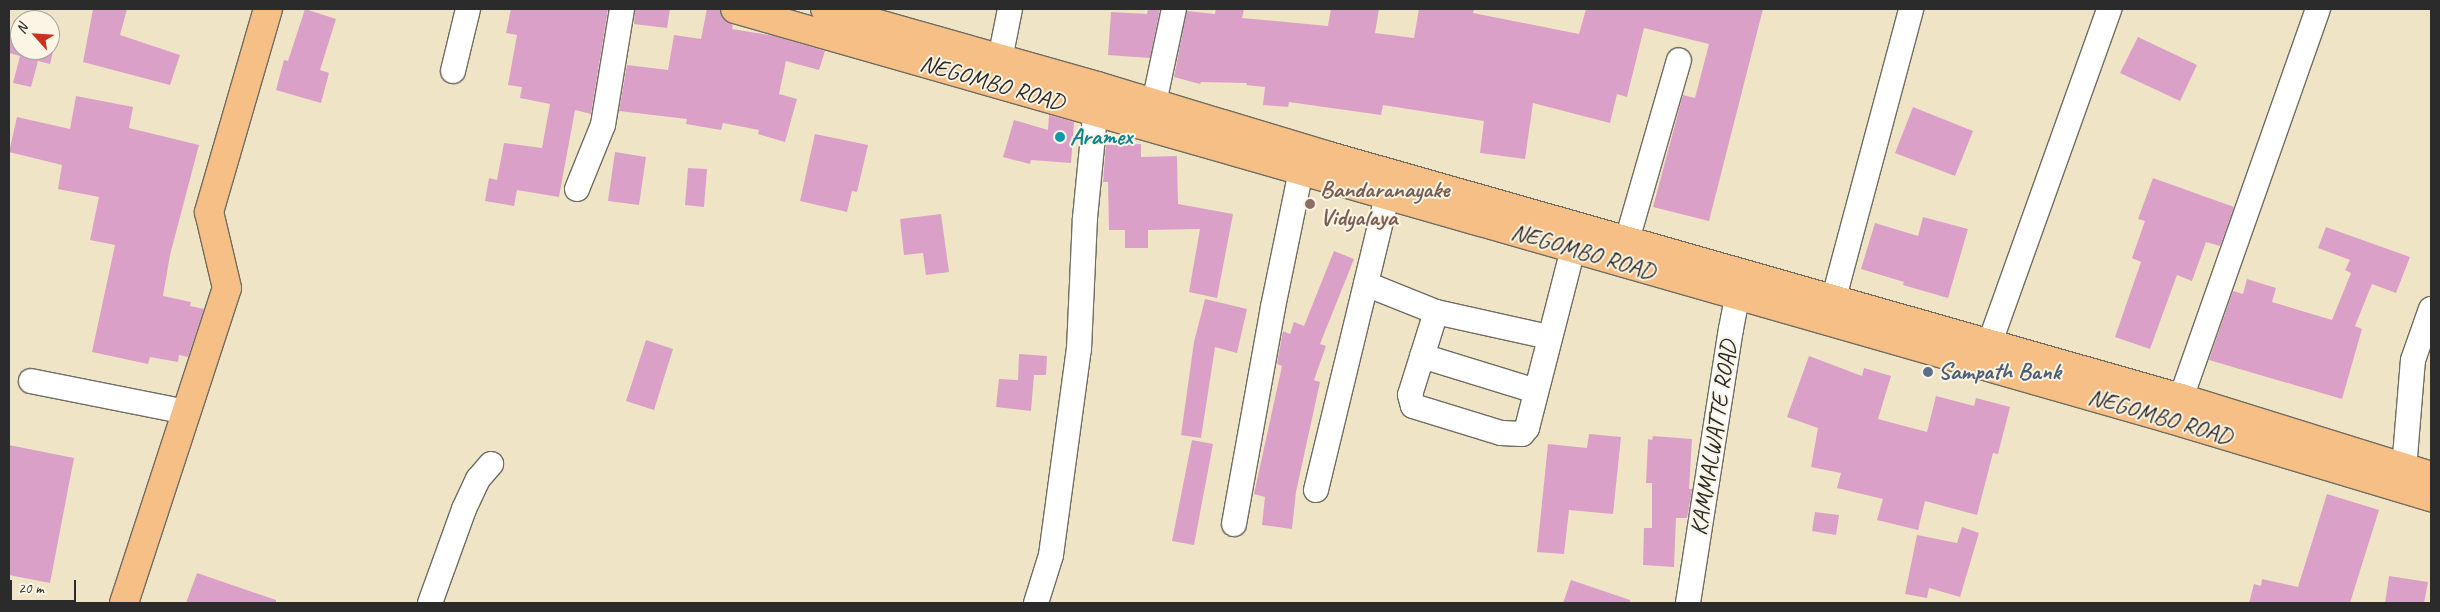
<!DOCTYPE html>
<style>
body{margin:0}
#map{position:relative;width:2440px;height:612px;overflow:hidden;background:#efe5c6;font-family:Caveat,sans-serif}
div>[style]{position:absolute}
.building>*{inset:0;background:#dba0c7}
.roads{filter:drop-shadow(1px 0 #706c61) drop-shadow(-1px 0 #706c61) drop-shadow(0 1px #706c61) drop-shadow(0 -1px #706c61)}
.minor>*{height:24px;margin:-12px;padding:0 12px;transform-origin:12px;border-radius:12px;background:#fff}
.major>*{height:28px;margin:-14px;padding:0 14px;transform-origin:14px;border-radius:14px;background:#f5bf86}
.highway>*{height:28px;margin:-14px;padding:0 14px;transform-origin:14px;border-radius:14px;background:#f5bf86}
.dots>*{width:14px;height:14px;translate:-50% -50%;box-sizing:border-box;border:2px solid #fcf5e5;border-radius:50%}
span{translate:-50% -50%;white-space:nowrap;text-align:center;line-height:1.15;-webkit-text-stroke:4px #fcf5e5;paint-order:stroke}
.street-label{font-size:24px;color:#2b2b2b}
.culture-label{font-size:24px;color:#0d838f;font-weight:700}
.left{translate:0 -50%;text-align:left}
.education-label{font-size:24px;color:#785e54;font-weight:700}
.service-label{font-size:24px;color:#4e5e75;font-weight:700}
.frame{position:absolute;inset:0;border:10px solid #2b2b2b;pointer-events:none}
.north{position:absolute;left:10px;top:10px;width:50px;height:50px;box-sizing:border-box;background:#fcf5e5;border:1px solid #a8a49b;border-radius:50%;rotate:296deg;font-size:14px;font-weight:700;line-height:20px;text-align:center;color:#2b2b2b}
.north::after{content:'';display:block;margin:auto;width:18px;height:22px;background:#c8321e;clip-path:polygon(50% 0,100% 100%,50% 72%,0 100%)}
.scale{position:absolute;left:10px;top:580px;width:66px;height:22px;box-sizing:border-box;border:2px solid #2b2b2b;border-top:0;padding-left:6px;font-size:15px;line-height:18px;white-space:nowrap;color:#2b2b2b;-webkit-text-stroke:4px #fcf5e5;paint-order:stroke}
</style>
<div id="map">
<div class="building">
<i style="clip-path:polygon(93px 9px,127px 9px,120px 35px,180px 55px,170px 85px,83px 62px)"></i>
<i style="clip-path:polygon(305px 9px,336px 19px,320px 70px,329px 73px,321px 103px,276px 90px,284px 60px,288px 61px)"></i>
<i style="clip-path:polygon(511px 9px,608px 9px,591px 114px,575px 110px,559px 197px,517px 190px,514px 206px,485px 201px,489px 178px,497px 180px,504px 143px,542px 148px,550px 104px,520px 98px,522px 87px,508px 85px,517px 35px,506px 33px)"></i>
<i style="clip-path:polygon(635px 9px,670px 9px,667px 28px,634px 24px)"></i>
<i style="clip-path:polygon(707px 9px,720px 9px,723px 19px,733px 25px,732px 29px,774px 36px,825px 51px,819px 70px,786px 61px,779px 94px,797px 99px,785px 142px,758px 134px,759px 130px,723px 123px,721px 130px,686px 124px,687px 119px,619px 111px,627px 65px,668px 70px,674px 35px,701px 39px)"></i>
<i style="clip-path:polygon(1148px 9px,1160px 9px,1150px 58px,1108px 55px,1111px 12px,1147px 14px)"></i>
<i style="clip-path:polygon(1216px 9px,1244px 9px,1242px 18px,1328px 26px,1331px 9px,1379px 9px,1375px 33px,1414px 38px,1419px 9px,1465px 9px,1474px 10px,1473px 13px,1579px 34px,1586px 9px,1763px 9px,1709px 221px,1653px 207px,1683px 95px,1695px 98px,1709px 44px,1644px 28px,1627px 97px,1617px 94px,1610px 123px,1533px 103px,1525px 159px,1480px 153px,1484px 121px,1383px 105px,1381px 115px,1289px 102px,1288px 107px,1263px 105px,1265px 87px,1246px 85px,1247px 83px,1201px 82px,1200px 84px,1174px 77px,1187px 11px,1215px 14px)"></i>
<i style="clip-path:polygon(14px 20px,20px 21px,20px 50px,50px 50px,50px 29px,58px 31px,50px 64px,38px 61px,31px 87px,13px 83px,20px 56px,9px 53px,9px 40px)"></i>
<i style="clip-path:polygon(2138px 37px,2197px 65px,2180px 101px,2120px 73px)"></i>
<i style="clip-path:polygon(76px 96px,133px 107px,129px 128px,199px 145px,170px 255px,163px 296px,191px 302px,190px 306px,204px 309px,188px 357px,179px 355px,178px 362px,150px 357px,148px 364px,92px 352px,115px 245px,90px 240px,99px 197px,58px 189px,62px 165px,9px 152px,17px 117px,70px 129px)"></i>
<i style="clip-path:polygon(1913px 107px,1973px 131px,1955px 176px,1895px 153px)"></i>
<i style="clip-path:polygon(1049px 115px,1074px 122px,1071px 163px,1031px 160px,1030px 164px,1003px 157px,1014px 120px,1048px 130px)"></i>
<i style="clip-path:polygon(815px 134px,868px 145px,857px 192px,852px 191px,847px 212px,800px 201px)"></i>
<i style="clip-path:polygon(1141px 144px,1141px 157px,1177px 156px,1178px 204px,1233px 214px,1217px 298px,1189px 292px,1200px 229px,1148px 230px,1148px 248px,1125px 248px,1125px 230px,1109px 230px,1108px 182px,1103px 182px,1106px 145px)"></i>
<i style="clip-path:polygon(615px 152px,646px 157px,639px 205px,608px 201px)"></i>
<i style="clip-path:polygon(688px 168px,707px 169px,704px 207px,685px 205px)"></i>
<i style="clip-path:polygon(2153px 178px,2234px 207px,2220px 246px,2206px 242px,2192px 281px,2177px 275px,2150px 349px,2115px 337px,2141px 262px,2132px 258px,2145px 221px,2138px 219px)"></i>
<i style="clip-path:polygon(941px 214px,949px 272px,926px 275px,923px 253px,904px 255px,900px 219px)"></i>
<i style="clip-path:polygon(1923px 217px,1968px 229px,1948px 298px,1903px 285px,1904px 282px,1861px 269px,1875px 223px,1918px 236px)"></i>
<i style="clip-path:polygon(2326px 227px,2410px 257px,2396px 293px,2372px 284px,2355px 326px,2362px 329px,2342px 399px,2209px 360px,2233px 291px,2243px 294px,2247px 279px,2276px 288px,2272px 302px,2332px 320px,2351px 273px,2345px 270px,2350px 260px,2318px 248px)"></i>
<i style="clip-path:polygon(1334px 251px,1354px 259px,1320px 344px,1326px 346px,1314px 380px,1320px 382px,1296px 492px,1292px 529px,1262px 525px,1265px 497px,1254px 494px,1282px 366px,1277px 364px,1283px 331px,1290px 334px,1294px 322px,1304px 326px)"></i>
<i style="clip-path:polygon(1205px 299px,1247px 309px,1237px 353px,1215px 347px,1201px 438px,1181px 435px,1194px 342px)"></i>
<i style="clip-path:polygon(646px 340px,673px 349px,654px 410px,626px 401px)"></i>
<i style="clip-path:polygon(1019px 354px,1047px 356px,1046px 375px,1034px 375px,1031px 411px,996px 407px,999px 379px,1018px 380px)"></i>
<i style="clip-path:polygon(1809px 356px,1862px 376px,1864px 368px,1891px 376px,1878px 419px,1927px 432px,1936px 396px,1974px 406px,1976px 398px,2010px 407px,1998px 454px,1993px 453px,1977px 515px,1925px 501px,1918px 530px,1877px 520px,1883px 499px,1837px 488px,1841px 473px,1811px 467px,1818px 428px,1787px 417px)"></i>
<i style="clip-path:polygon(1589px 434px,1621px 437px,1613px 514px,1569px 510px,1564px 554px,1537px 552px,1548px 444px,1587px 448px)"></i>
<i style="clip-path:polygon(1653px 436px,1692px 439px,1689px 489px,1692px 489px,1692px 491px,1687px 518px,1676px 518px,1674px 567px,1643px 565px,1644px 528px,1652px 528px,1652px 483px,1646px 483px,1648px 439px,1652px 440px)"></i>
<i style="clip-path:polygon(1192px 440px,1213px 444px,1194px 545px,1172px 541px)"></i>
<i style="clip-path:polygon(9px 445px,74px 458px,50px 583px,9px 575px)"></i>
<i style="clip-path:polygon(2327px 494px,2379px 510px,2350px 603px,2249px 603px,2254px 584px,2261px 586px,2262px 579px,2298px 587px)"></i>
<i style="clip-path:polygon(1815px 512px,1839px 515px,1836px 535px,1812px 531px)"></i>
<i style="clip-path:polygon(1962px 527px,1979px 533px,1960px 597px,1929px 588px,1927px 598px,1905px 594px,1917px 535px,1957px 543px)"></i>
<i style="clip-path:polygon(197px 573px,276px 600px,276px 603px,186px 603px)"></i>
<i style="clip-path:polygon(2389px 576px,2428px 582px,2424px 603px,2385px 603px)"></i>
<i style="clip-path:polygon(1571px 580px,1630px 600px,1630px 603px,1563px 603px)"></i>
</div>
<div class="roads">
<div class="minor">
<i style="left:1000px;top:59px;width:51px;rotate:-78.7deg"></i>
<i style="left:453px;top:71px;width:64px;rotate:-76.4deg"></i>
<i style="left:1154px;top:103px;width:96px;rotate:-78deg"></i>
<i style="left:577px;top:189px;width:69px;rotate:-67.9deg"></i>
<i style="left:603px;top:125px;width:118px;rotate:-80.7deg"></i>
<i style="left:1627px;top:240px;width:187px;rotate:-73.9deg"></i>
<i style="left:1366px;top:284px;width:75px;rotate:21.8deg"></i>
<i style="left:1436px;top:312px;width:116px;rotate:12.5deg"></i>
<i style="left:1436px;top:312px;width:87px;rotate:107.4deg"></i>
<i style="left:1410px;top:395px;width:11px;rotate:75deg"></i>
<i style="left:1413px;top:406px;width:92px;rotate:17.1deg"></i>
<i style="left:1501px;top:433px;width:21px;rotate:3deg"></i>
<i style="left:1522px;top:434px;width:8px;rotate:-50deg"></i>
<i style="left:1527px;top:428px;width:185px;rotate:-75.6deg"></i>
<i style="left:1829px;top:316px;width:318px;rotate:-75deg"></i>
<i style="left:1989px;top:345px;width:357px;rotate:-70.3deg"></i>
<i style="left:1422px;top:356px;width:119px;rotate:17.1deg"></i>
<i style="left:31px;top:381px;width:158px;rotate:11.3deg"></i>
<i style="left:2181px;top:398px;width:412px;rotate:-70.6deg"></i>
<i style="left:2404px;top:469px;width:109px;rotate:-85.3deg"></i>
<i style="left:2413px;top:360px;width:54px;rotate:-70.6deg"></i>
<i style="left:1316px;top:490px;width:302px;rotate:-76.4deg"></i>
<i style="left:1234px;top:524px;width:220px;rotate:-79.8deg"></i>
<i style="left:1273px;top:307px;width:139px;rotate:-78.4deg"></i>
<i style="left:430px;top:603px;width:100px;rotate:-70.1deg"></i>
<i style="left:464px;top:509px;width:33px;rotate:-65deg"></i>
<i style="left:478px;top:479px;width:20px;rotate:-49deg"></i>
<i style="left:1036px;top:603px;width:50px;rotate:-72.6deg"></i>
<i style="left:1051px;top:555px;width:208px;rotate:-82.3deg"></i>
<i style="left:1079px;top:349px;width:131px;rotate:-87.4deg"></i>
<i style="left:1085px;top:218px;width:124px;rotate:-84.4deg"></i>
<i style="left:1688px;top:603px;width:277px;rotate:-81.1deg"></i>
<i style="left:1731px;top:329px;width:53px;rotate:-79.1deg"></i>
</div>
<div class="major">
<i style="left:124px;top:603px;width:331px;rotate:-71.9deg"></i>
<i style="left:227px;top:288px;width:78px;rotate:-103.3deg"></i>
<i style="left:209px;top:212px;width:211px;rotate:-73.8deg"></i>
</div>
<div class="highway">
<i style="left:735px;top:9px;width:1489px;rotate:15.94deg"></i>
<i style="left:2167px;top:418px;width:276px;rotate:16.7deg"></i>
<i style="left:825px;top:9px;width:283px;rotate:15.8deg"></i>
<i style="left:1097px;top:86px;width:242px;rotate:16.8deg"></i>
<i style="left:1329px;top:156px;width:886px;rotate:15.86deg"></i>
<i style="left:2181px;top:398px;width:262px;rotate:17.3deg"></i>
</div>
</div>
<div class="dots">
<i style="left:1060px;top:137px;background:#0f9aa8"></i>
<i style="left:1310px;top:204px;background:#8d6e63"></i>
<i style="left:1928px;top:372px;background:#5c6f8a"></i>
</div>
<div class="street-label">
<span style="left:992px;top:83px;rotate:16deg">NEGOMBO ROAD</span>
<span style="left:1583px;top:252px;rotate:16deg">NEGOMBO ROAD</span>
<span style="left:2160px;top:417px;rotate:16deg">NEGOMBO ROAD</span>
<span style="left:1714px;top:438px;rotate:-81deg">KAMMALWATTE ROAD</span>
</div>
<div class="culture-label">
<span class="left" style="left:1070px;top:137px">Aramex</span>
</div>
<div class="education-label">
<span class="left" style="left:1320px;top:204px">Bandaranayake<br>Vidyalaya</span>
</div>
<div class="service-label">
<span class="left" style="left:1938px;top:372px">Sampath Bank</span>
</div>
<div class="frame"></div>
<div class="north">N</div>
<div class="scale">20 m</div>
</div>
